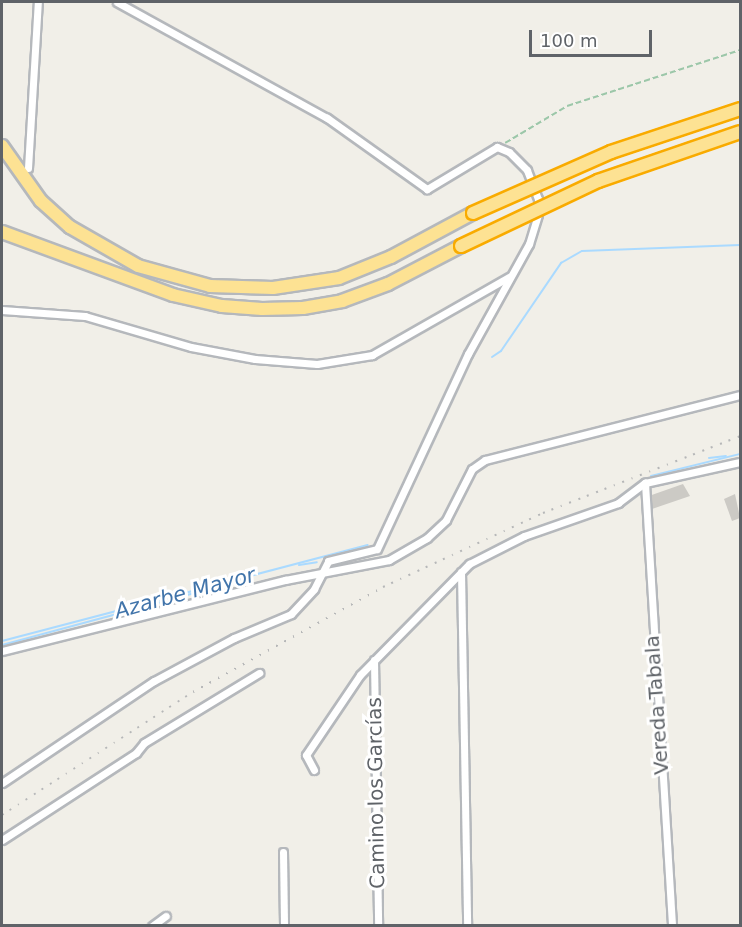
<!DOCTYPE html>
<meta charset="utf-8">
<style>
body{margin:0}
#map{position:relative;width:742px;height:927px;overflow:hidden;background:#f1efe8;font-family:"DejaVu Sans",sans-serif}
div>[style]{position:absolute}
.stream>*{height:2px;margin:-1px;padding:0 1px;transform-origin:1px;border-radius:1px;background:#aadaff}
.building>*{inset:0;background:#cccac5}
.path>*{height:1.5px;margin-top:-0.75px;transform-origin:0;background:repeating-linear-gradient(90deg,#9cc7a9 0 6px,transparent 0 9px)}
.roads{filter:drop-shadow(2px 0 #b5b8bc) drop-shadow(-2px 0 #b5b8bc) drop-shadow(0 2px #b5b8bc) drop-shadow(0 -2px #b5b8bc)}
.street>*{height:7px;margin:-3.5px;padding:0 3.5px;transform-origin:3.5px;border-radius:3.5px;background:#fff}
.highway>*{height:12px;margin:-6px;padding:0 6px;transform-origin:6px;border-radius:6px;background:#fde293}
.rail>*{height:2px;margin-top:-1px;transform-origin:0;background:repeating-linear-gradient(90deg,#b6b7b8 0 1.5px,transparent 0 9.5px)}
.bridges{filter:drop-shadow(2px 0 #f9ab00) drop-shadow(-2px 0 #f9ab00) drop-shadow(0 2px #f9ab00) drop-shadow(0 -2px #f9ab00)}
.highway-bridge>*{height:12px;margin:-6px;padding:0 6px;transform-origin:6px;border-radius:6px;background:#fde293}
span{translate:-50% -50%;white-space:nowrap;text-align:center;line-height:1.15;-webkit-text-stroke:6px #fff;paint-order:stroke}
.street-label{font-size:20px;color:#5f6368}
.water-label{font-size:21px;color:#4174aa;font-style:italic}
.frame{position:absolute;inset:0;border:3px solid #5f6368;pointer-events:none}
.scale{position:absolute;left:529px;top:30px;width:123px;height:27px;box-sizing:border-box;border:3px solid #5f6368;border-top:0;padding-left:8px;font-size:18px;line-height:21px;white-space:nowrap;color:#5f6368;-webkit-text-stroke:4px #fff;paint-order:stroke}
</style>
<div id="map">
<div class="stream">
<i style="left:492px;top:357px;width:11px;rotate:-34deg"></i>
<i style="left:501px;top:351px;width:107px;rotate:-55.7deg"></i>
<i style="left:561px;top:263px;width:24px;rotate:-30deg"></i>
<i style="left:582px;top:251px;width:158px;rotate:-2.2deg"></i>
<i style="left:709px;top:458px;width:17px;rotate:-7deg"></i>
<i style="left:651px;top:476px;width:92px;rotate:-13.9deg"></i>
<i style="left:299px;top:565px;width:18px;rotate:-9deg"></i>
<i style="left:2px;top:641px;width:378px;rotate:-14.7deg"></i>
<i style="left:2px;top:645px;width:257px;rotate:-15.1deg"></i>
</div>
<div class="building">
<i style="clip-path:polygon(683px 484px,690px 496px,649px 510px,646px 497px)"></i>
<i style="clip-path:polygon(735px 494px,740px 518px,732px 521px,724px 499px)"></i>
</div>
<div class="path">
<i style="left:505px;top:143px;width:72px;rotate:-30.8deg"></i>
<i style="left:567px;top:106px;width:182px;rotate:-17.9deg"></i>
</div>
<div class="roads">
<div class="street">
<i style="left:28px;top:168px;width:166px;rotate:-86.6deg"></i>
<i style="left:2px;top:310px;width:83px;rotate:4.1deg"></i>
<i style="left:85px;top:316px;width:110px;rotate:16.3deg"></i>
<i style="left:191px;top:347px;width:65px;rotate:10.6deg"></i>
<i style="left:255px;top:359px;width:62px;rotate:4.6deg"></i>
<i style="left:317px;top:364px;width:56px;rotate:-9.3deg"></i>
<i style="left:372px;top:355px;width:158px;rotate:-29.7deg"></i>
<i style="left:645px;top:483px;width:444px;rotate:86.5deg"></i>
<i style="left:461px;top:572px;width:354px;rotate:89deg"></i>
<i style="left:2px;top:651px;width:292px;rotate:-14.1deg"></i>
<i style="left:285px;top:580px;width:106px;rotate:-10.9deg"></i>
<i style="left:389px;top:560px;width:44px;rotate:-30.1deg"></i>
<i style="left:427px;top:538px;width:26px;rotate:-43deg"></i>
<i style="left:446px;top:520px;width:57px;rotate:-63deg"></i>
<i style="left:472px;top:469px;width:16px;rotate:-35deg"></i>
<i style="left:485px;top:460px;width:263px;rotate:-14.3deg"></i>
<i style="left:374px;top:660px;width:266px;rotate:89.1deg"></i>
<i style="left:314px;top:770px;width:17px;rotate:-118deg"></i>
<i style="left:306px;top:755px;width:97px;rotate:-56deg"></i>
<i style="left:360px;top:675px;width:156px;rotate:-45.5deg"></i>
<i style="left:469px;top:564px;width:62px;rotate:-27deg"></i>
<i style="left:524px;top:536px;width:100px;rotate:-19.3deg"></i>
<i style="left:618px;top:503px;width:34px;rotate:-37deg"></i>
<i style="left:645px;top:483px;width:97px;rotate:-12.5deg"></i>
<i style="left:2px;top:783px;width:183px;rotate:-33.9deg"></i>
<i style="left:154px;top:681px;width:91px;rotate:-28.3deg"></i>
<i style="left:234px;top:638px;width:62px;rotate:-22.8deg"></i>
<i style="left:291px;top:614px;width:34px;rotate:-47deg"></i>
<i style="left:314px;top:589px;width:31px;rotate:-63deg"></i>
<i style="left:328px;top:561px;width:50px;rotate:-13.8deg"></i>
<i style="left:377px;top:549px;width:215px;rotate:-65deg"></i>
<i style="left:468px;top:354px;width:126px;rotate:-61deg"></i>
<i style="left:529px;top:244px;width:31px;rotate:-73deg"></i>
<i style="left:538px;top:214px;width:15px;rotate:-90deg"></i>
<i style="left:538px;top:199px;width:31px;rotate:-111deg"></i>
<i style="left:527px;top:170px;width:25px;rotate:-135deg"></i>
<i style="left:509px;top:152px;width:13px;rotate:-157deg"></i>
<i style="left:497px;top:147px;width:82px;rotate:149deg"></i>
<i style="left:427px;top:189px;width:123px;rotate:-144.6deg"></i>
<i style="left:327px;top:118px;width:240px;rotate:-151.1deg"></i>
<i style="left:2px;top:840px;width:160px;rotate:-33deg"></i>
<i style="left:136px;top:753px;width:13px;rotate:-51deg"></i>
<i style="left:144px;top:743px;width:135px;rotate:-31.3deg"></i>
<i style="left:283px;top:852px;width:74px;rotate:89.2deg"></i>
<i style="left:152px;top:926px;width:17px;rotate:-36deg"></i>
</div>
<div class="highway">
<i style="left:2px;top:146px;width:67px;rotate:54.7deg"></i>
<i style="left:41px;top:201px;width:39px;rotate:42deg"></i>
<i style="left:70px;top:227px;width:78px;rotate:29.8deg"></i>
<i style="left:138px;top:266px;width:75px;rotate:15.5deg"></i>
<i style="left:210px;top:286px;width:63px;rotate:1.8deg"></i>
<i style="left:273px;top:288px;width:67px;rotate:-8.6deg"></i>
<i style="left:339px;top:278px;width:56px;rotate:-22deg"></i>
<i style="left:391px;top:257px;width:93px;rotate:-28.2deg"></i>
<i style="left:2px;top:232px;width:182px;rotate:20.2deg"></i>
<i style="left:173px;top:295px;width:50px;rotate:12.7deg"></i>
<i style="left:222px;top:306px;width:40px;rotate:4.3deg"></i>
<i style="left:262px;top:309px;width:41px;rotate:-1.4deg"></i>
<i style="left:303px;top:308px;width:40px;rotate:-10deg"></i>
<i style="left:342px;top:301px;width:49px;rotate:-20.3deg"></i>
<i style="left:388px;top:284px;width:82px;rotate:-27.5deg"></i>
</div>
</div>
<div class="rail">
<i style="left:2px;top:815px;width:227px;rotate:-32.8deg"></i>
<i style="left:193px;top:692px;width:217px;rotate:-28.9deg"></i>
<i style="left:383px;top:587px;width:176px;rotate:-24.8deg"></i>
<i style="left:543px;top:513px;width:212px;rotate:-21.3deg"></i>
</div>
<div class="bridges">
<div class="highway-bridge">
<i style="left:473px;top:213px;width:151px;rotate:-23.8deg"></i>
<i style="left:611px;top:152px;width:136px;rotate:-18.4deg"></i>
<i style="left:461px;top:246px;width:152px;rotate:-25.4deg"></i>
<i style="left:598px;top:181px;width:150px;rotate:-19deg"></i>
</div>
</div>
<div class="street-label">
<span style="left:657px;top:705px;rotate:-94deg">Vereda Tabala</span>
<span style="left:376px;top:793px;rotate:-91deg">Camino los Garcías</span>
</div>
<div class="water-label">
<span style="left:185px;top:593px;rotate:-15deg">Azarbe Mayor</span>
</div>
<div class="frame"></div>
<div class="scale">100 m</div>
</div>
